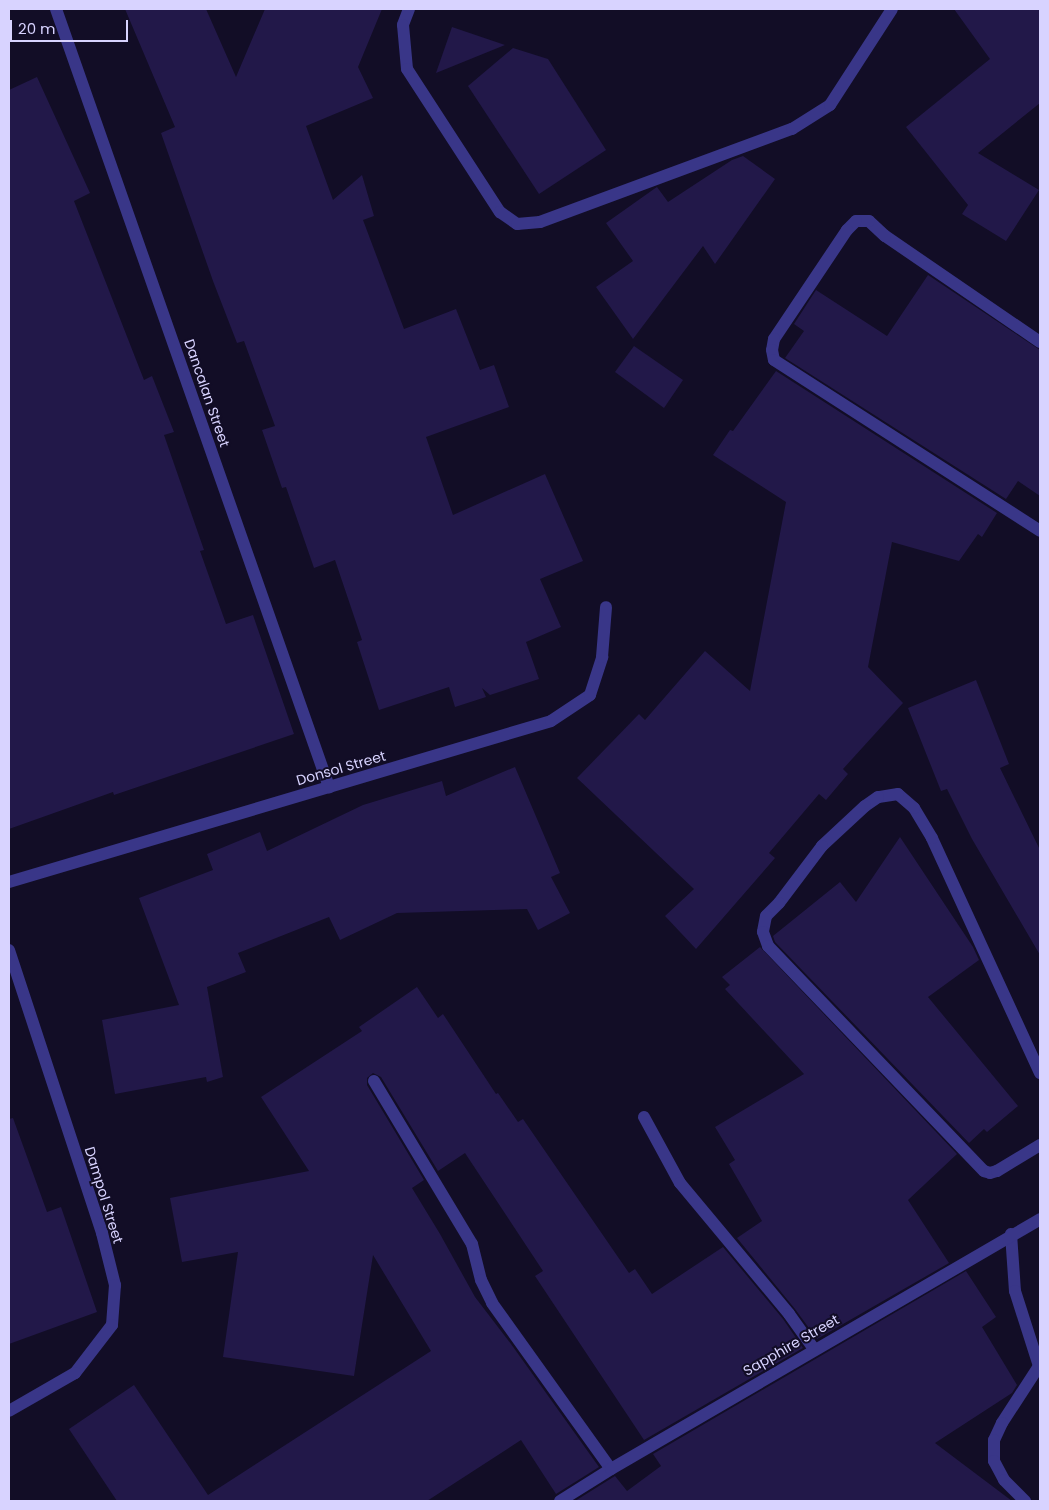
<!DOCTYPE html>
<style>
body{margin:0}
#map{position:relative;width:1049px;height:1510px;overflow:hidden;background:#120d26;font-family:Poppins,sans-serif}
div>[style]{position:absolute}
.building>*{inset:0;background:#221849}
.service>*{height:12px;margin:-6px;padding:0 6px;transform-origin:6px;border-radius:6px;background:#393688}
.minor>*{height:12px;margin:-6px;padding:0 6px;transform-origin:6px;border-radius:6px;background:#393688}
span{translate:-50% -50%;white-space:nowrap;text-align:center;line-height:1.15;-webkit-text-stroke:4px #120d26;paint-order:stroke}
.street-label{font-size:14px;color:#d8d3ff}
.frame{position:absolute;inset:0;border:10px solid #d8d3ff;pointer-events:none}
.scale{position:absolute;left:10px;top:20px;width:118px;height:22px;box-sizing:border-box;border:2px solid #d8d3ff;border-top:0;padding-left:6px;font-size:15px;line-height:18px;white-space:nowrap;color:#d8d3ff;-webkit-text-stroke:4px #120d26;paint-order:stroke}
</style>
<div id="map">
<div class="building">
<i style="clip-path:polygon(125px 9px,206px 9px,236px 77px,265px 9px,382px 9px,358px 67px,373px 98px,306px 126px,333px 200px,362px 175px,374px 216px,363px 220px,404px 329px,456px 309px,480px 370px,494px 365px,509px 407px,426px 437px,453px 515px,545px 474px,583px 561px,540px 579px,561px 627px,526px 642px,539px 679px,490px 695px,482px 688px,486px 697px,455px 707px,449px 687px,379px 710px,357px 642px,362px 640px,335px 560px,314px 568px,286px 487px,282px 488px,262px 430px,275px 426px,244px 341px,237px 343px,213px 281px,161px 133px,175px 127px)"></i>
<i style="clip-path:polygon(954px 9px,1040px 9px,1040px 103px,978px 153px,1039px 190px,1006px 241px,962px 214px,968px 205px,906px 127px,990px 59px)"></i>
<i style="clip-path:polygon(452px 27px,505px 45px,436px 73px)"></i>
<i style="clip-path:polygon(513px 48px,548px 59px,606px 150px,539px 194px,468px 86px)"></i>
<i style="clip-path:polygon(37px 77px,90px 193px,74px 201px,144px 380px,152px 376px,174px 432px,164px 435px,204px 550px,200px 551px,226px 624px,253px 615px,294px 734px,114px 795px,113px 792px,9px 829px,9px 90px)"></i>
<i style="clip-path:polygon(743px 156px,775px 179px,715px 264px,703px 246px,633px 339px,596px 287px,633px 261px,606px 223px,654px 189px,657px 187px,668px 202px,732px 160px)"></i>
<i style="clip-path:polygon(928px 275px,1040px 350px,1040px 496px,1018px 481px,1006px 499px,785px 358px,804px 331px,794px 324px,816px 290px,887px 336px)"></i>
<i style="clip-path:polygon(634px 346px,683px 380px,664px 408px,615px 372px)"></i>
<i style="clip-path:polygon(776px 371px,997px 513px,982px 537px,978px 534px,959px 561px,892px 542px,868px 667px,903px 703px,843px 769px,848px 774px,826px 800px,819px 794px,769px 853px,775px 858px,696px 949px,665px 916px,694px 889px,577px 778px,639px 714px,645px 720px,705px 651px,750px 691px,786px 502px,713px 455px,730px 430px,733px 431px)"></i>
<i style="clip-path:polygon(976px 680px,1009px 764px,1000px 768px,1040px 850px,1040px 955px,972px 839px,947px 789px,941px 791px,908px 708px)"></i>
<i style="clip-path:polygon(515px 767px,560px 873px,551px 877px,570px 913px,538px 930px,527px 909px,397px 913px,340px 940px,329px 917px,238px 953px,246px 972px,207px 987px,223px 1077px,207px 1082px,206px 1077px,115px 1094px,102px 1020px,179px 1005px,139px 898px,213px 870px,207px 854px,260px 832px,267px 851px,363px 805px,442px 781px,446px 796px)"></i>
<i style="clip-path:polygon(900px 837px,973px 947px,979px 960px,928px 997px,1018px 1106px,987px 1132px,984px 1129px,969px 1143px,775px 942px,773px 936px,840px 882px,856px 902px)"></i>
<i style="clip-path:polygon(760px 947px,957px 1154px,908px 1200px,949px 1263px,817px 1339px,795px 1309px,737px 1238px,762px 1221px,729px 1164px,735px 1160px,715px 1127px,804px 1074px,725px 989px,730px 985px,722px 977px)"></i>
<i style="clip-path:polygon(417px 987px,438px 1018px,443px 1014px,496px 1094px,498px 1093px,518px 1122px,523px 1119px,629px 1273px,635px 1269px,652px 1294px,723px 1247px,783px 1319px,803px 1348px,644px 1440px,535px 1276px,543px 1271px,465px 1153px,438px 1171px,381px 1077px,373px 1073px,367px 1078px,367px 1085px,424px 1180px,412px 1188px,440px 1234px,475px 1297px,511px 1344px,599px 1467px,556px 1494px,521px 1440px,427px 1501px,117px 1501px,69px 1429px,134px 1385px,208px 1495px,431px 1351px,373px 1255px,354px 1376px,223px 1357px,238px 1252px,182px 1262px,170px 1198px,309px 1171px,261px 1097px,362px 1031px,359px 1027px)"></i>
<i style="clip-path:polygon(13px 1118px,47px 1212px,61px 1207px,97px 1312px,9px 1344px,9px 1119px)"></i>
<i style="clip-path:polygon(966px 1271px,996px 1317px,982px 1327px,1017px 1385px,1012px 1393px,935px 1443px,1012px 1501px,575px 1501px,615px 1476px,627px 1491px,661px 1466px,653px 1454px)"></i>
</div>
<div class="service">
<i style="left:409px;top:9px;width:17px;rotate:111deg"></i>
<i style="left:403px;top:25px;width:44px;rotate:84.8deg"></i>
<i style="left:407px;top:69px;width:171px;rotate:57deg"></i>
<i style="left:500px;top:212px;width:21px;rotate:35deg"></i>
<i style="left:517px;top:224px;width:23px;rotate:-5deg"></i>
<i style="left:540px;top:222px;width:269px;rotate:-20.3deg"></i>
<i style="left:792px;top:129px;width:45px;rotate:-32.3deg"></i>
<i style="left:830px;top:105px;width:114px;rotate:-57.1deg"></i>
<i style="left:1040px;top:342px;width:188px;rotate:-145.6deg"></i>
<i style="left:885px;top:236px;width:22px;rotate:-137deg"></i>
<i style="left:869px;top:221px;width:13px;rotate:180deg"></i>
<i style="left:856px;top:221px;width:13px;rotate:135deg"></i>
<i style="left:847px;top:230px;width:131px;rotate:123.8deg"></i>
<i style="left:774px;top:339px;width:11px;rotate:100deg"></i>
<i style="left:772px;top:350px;width:10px;rotate:79deg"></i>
<i style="left:774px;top:360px;width:316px;rotate:32.7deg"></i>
<i style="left:1040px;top:1073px;width:259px;rotate:-114.7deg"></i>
<i style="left:932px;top:838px;width:35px;rotate:-121deg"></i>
<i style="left:914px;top:808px;width:21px;rotate:-139deg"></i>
<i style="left:898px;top:794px;width:20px;rotate:171deg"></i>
<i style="left:878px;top:797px;width:16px;rotate:145deg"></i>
<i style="left:865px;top:806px;width:59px;rotate:137.1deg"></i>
<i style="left:822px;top:846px;width:71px;rotate:127deg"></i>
<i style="left:779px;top:903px;width:18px;rotate:135deg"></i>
<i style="left:766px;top:916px;width:16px;rotate:101deg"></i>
<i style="left:763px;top:932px;width:15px;rotate:70deg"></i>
<i style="left:768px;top:946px;width:312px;rotate:46.2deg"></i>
<i style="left:984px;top:1171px;width:6px;rotate:18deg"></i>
<i style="left:990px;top:1173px;width:7px;rotate:-16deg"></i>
<i style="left:997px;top:1171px;width:50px;rotate:-31.2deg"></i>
<i style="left:644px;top:1117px;width:75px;rotate:61.4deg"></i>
<i style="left:680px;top:1183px;width:170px;rotate:50.2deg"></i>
<i style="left:789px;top:1314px;width:43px;rotate:54.5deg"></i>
</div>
<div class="minor">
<i style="left:56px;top:9px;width:825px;rotate:70.66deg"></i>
<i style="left:9px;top:882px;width:565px;rotate:-16.54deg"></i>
<i style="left:551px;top:721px;width:47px;rotate:-33.7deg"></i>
<i style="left:590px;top:695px;width:40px;rotate:-72deg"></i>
<i style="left:602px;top:657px;width:50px;rotate:-85.4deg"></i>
<i style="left:9px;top:950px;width:298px;rotate:71.8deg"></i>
<i style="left:102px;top:1233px;width:54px;rotate:76deg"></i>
<i style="left:115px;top:1285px;width:40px;rotate:94.3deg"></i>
<i style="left:112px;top:1325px;width:61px;rotate:127.6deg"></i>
<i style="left:75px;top:1373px;width:76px;rotate:150.1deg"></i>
<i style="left:374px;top:1081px;width:190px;rotate:59deg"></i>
<i style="left:472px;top:1244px;width:37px;rotate:76deg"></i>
<i style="left:481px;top:1280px;width:25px;rotate:64deg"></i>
<i style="left:492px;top:1303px;width:204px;rotate:54.4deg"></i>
<i style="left:1011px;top:1234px;width:57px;rotate:86deg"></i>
<i style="left:1015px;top:1291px;width:79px;rotate:72.3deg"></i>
<i style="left:1039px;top:1366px;width:68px;rotate:123deg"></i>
<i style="left:1002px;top:1423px;width:19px;rotate:115deg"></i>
<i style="left:994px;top:1440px;width:21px;rotate:90deg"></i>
<i style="left:994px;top:1461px;width:21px;rotate:62deg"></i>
<i style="left:1004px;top:1480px;width:30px;rotate:45deg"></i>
<i style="left:560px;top:1501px;width:60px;rotate:-32.1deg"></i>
<i style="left:611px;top:1469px;width:497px;rotate:-30.2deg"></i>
</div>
<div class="street-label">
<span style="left:207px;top:393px;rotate:71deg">Dancalan Street</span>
<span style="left:341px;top:768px;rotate:-16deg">Donsol Street</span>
<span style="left:104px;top:1195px;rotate:73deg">Dampol Street</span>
<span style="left:791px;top:1345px;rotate:-30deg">Sapphire Street</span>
</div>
<div class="frame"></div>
<div class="scale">20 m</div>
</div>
